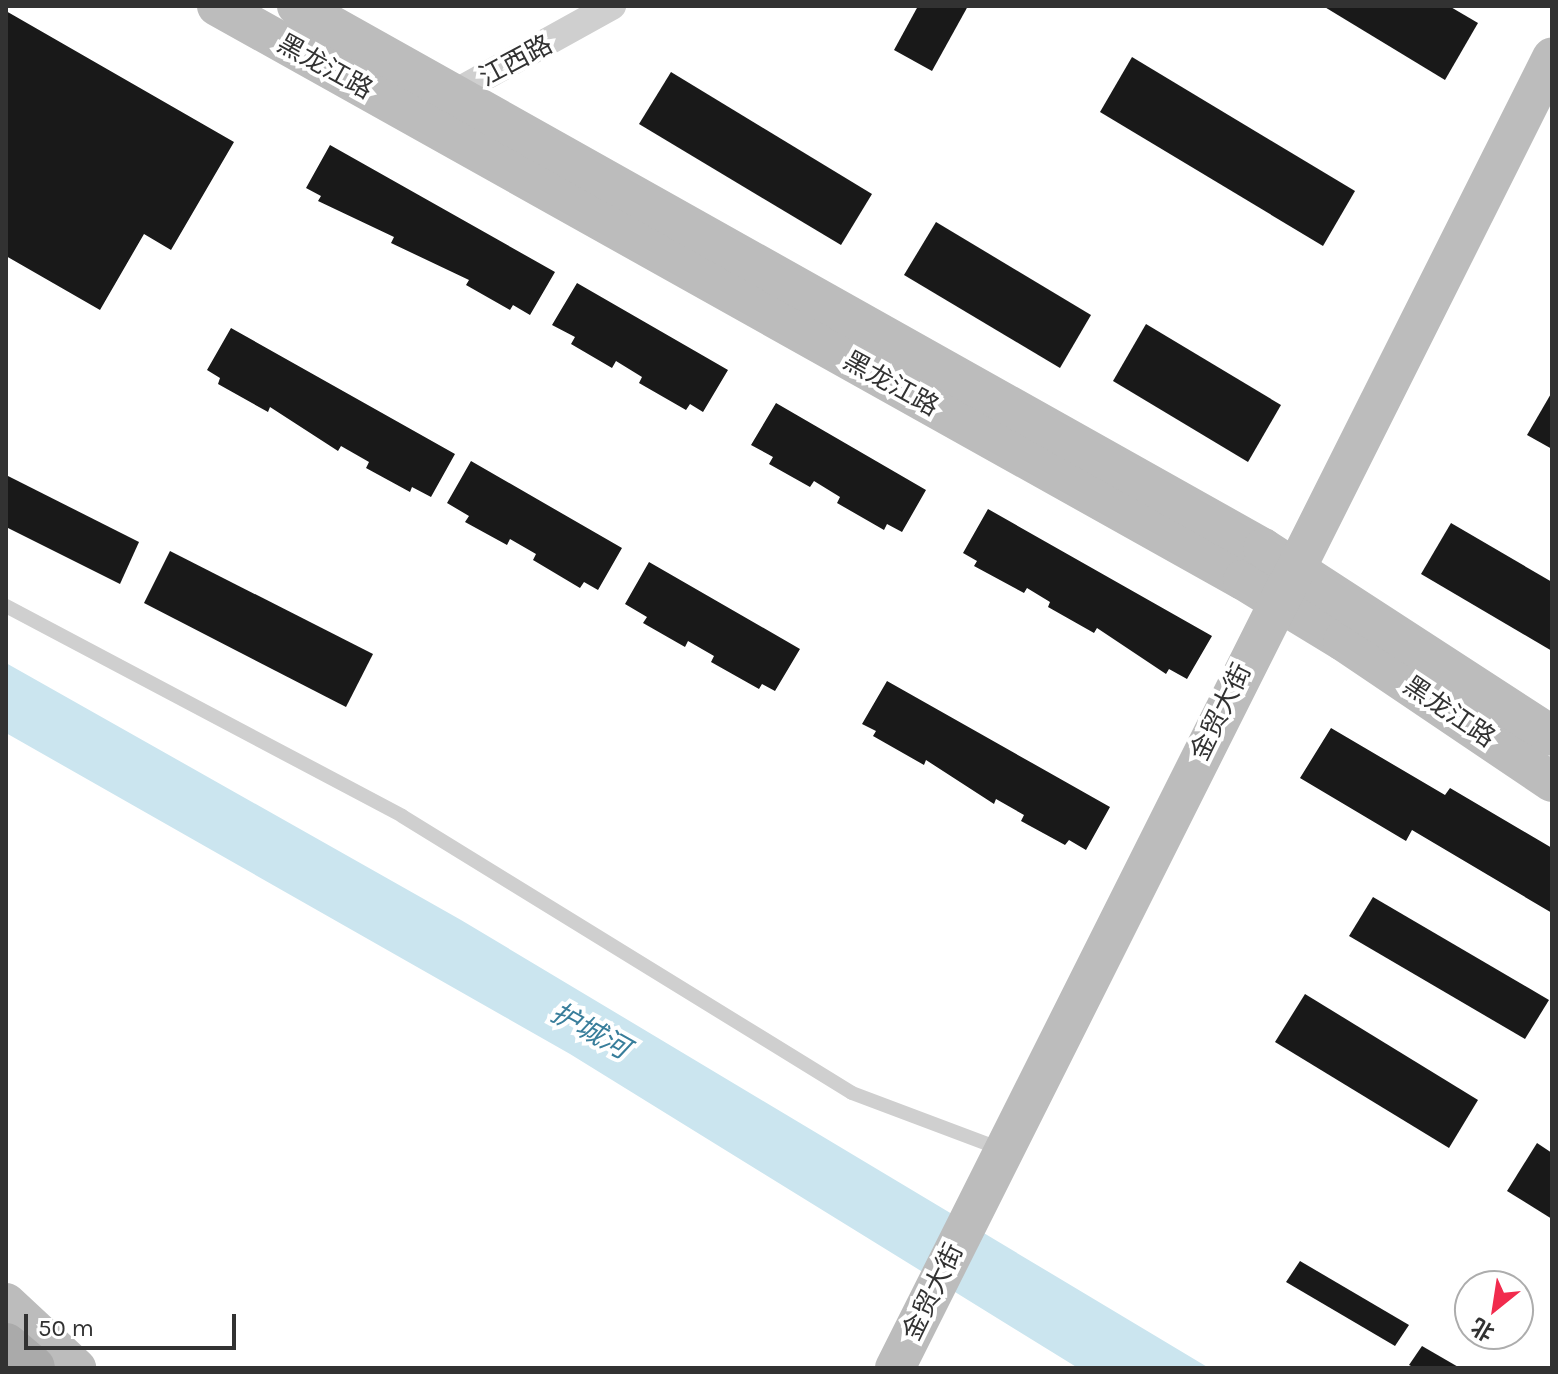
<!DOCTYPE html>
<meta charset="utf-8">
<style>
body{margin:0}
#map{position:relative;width:1558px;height:1374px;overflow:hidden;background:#fff;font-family:Karla,"Noto Sans SC",sans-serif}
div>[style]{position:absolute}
.water>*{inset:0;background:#cbe5ef}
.building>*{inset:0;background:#191919}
.lane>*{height:14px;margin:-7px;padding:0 7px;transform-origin:7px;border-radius:7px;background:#cfcfcf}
.street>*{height:28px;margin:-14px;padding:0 14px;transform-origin:14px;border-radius:14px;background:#cfcfcf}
.secondary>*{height:40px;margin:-20px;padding:0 20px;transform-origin:20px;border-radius:20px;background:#bcbcbc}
.primary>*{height:44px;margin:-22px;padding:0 22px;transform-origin:22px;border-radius:22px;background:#aaa}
span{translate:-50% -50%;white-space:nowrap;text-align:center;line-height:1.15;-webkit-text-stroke:8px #fff;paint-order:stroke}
.street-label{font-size:26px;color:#323232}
.water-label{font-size:28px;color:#397e9b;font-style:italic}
.frame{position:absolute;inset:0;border:8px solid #323232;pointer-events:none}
.north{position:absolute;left:1454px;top:1270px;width:80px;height:80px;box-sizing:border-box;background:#fff;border:2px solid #adadad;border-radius:50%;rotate:210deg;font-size:22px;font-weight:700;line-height:32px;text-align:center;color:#323232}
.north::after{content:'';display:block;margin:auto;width:28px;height:36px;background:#f12b4d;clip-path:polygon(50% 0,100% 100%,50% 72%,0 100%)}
.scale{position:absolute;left:24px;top:1314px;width:212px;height:36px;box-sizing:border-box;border:4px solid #323232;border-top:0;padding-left:10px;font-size:24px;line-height:28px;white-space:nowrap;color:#323232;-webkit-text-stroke:6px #fff;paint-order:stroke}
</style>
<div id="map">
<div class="water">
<i style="clip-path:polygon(6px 663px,461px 920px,1209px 1368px,1078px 1368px,570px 1054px,6px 733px)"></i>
</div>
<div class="building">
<i style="clip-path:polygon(918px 6px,968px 6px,932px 71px,894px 50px)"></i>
<i style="clip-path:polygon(1323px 6px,1449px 6px,1478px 23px,1445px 80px)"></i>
<i style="clip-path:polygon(6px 11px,234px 142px,171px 250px,144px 234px,100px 310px,6px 256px)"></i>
<i style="clip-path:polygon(1132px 57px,1355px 191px,1323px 246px,1100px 112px)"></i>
<i style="clip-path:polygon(671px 72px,872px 194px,841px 245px,639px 124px)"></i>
<i style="clip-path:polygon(330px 145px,555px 272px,530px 315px,513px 305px,510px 310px,466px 285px,469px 280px,391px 243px,394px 237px,318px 201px,321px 196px,306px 188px)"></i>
<i style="clip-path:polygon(936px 222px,1091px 315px,1060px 368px,904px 275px)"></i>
<i style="clip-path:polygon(577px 283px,728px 370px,703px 412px,690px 404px,686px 410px,639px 383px,642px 377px,616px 361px,612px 368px,571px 344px,575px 337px,552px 325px)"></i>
<i style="clip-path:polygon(1146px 324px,1281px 405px,1248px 462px,1113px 381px)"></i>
<i style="clip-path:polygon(231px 328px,455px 454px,431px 497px,412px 487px,410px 492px,366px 468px,369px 462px,341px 446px,338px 451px,270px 407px,268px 412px,218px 384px,220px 378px,207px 370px)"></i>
<i style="clip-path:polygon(1552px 392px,1552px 449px,1527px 435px)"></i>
<i style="clip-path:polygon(776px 403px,926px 490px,902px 532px,887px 524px,884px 530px,837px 503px,840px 497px,814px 481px,810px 487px,769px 464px,773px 457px,751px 445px)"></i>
<i style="clip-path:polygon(471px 461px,622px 548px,598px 590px,584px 582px,580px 588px,533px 560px,536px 554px,510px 539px,507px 545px,465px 522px,469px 516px,447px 503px)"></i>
<i style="clip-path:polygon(6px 475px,139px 542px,120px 584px,6px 527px)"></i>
<i style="clip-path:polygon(988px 509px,1212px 636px,1187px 679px,1169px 669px,1166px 674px,1097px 628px,1094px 633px,1048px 607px,1050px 602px,1027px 588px,1024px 593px,974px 566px,977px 561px,963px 553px)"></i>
<i style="clip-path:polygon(1451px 523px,1552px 582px,1552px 651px,1421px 574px)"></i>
<i style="clip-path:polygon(170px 551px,373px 654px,346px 707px,144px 603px)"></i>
<i style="clip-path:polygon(649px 562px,800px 649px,775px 691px,762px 684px,759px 689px,711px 662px,714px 656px,688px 641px,685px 647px,643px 623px,647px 617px,625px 604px)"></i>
<i style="clip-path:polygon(887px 681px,1110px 807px,1086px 850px,1069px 840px,1065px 845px,1021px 821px,1024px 815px,996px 799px,994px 804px,926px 760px,924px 765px,873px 736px,876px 731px,862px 724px)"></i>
<i style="clip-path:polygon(1331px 728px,1445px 795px,1450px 788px,1552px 848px,1552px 913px,1412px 830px,1406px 841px,1300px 778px)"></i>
<i style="clip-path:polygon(1373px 897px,1549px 1000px,1525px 1039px,1349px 936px)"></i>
<i style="clip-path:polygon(1305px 994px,1478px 1100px,1449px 1148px,1275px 1042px)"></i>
<i style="clip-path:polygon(1537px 1143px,1552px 1153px,1552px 1219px,1507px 1191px)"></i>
<i style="clip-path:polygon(1300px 1261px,1409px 1325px,1395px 1346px,1286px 1282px)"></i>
<i style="clip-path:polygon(1422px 1346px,1460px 1368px,1415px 1368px,1409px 1365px)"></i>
</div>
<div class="lane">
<i style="left:6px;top:606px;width:448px;rotate:27.9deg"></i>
<i style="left:402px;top:816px;width:528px;rotate:31.61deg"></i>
<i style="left:852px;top:1093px;width:159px;rotate:20.6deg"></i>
</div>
<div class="street">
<i style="left:446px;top:107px;width:15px;rotate:-62deg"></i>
<i style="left:453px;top:94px;width:182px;rotate:-29deg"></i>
</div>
<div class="secondary">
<i style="left:217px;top:6px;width:1176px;rotate:29.23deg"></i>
<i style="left:1243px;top:580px;width:117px;rotate:31.4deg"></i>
<i style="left:1343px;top:641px;width:252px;rotate:34deg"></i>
<i style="left:297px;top:6px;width:1108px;rotate:29.3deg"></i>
<i style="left:1263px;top:548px;width:345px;rotate:33deg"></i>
<i style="left:6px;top:1303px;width:96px;rotate:42.9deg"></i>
<i style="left:895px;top:1368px;width:1466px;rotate:-63.37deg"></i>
</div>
<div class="primary">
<i style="left:6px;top:1345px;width:35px;rotate:40deg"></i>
</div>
<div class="street-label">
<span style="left:516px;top:61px;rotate:-28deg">江西路</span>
<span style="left:325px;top:67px;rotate:29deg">黑龙江路</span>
<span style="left:891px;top:384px;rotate:29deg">黑龙江路</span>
<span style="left:1221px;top:712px;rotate:-64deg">金贸大街</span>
<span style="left:1449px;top:712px;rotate:34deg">黑龙江路</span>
<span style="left:933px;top:1292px;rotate:-64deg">金贸大街</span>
</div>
<div class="water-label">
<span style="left:590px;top:1031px;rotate:29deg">护城河</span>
</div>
<div class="frame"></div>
<div class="north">北</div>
<div class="scale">50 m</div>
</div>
